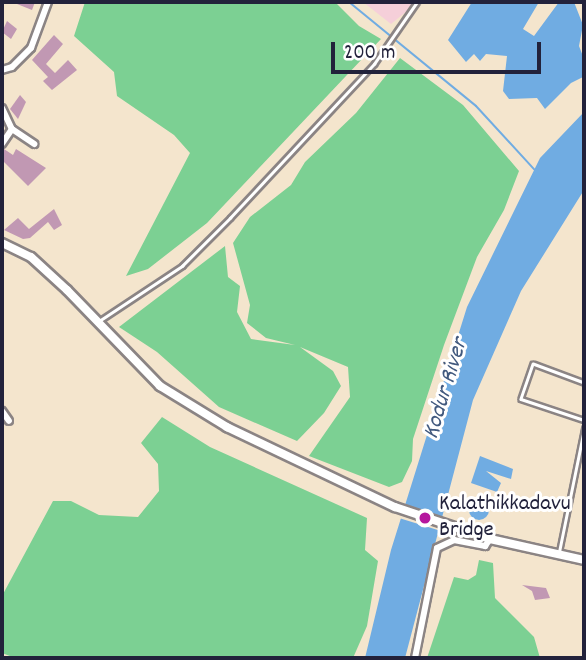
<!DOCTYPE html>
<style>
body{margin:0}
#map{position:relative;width:586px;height:660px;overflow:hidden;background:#f4e5cd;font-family:Dekko,sans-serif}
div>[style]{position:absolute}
.built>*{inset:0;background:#f5cfd9}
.green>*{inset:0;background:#7cd093}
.water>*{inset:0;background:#70ace2}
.round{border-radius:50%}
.pier>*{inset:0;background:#f4e5cd}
.stream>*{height:2px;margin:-1px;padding:0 1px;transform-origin:1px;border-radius:1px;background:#70ace2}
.building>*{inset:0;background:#c198b3}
.roads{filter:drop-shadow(2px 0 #8b8484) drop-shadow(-2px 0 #8b8484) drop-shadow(0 2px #8b8484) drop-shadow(0 -2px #8b8484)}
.service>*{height:2.5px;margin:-1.25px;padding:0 1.25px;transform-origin:1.25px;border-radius:1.25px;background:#fff}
.minor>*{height:6px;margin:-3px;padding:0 3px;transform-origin:3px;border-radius:3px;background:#fff}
.secondary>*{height:8px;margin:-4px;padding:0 4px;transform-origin:4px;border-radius:4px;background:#fff}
.dots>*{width:19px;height:19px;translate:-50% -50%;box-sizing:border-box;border:4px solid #fff;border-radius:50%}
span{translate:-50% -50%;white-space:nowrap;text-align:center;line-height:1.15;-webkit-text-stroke:6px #fff;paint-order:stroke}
.poi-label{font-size:23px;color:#22223b}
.left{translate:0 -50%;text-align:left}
.water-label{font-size:24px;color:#41597e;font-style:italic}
.frame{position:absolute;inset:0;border:4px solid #22223b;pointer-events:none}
.scale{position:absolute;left:331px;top:42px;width:210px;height:32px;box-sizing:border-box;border:4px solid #22223b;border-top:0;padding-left:9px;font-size:21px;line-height:24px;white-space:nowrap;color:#22223b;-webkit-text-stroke:5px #fff;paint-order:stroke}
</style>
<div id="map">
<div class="built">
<i style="clip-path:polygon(363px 2px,418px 2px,391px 24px)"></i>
</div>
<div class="green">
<i style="clip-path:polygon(85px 2px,335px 2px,359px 26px,381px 39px,207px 223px,148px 269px,126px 276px,190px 153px,174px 135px,117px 96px,114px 72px,74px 36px)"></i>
<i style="clip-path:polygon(400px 58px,463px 105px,519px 171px,504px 210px,477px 257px,444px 345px,413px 439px,412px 461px,402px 482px,389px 487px,309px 456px,350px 397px,348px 367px,300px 347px,333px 371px,341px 386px,324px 413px,297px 441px,219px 407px,157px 352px,119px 327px,225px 246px,228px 277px,240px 286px,237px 312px,251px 339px,295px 345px,266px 338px,247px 323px,250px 305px,233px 243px,250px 217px,291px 185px,305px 162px,356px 113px)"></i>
<i style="clip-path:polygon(162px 417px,210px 447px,367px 518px,365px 550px,378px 561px,367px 626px,353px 658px,15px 658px,2px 653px,2px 596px,53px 501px,71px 501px,99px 515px,138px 517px,159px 491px,158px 464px,141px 443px)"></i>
<i style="clip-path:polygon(479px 560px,493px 563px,495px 598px,534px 637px,540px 658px,427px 658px,454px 577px,468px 580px,476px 575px)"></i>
</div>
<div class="water">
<i style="clip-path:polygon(472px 2px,539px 2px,523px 29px,534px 36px,559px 2px,574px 2px,583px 25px,579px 46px,584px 59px,583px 77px,571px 83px,545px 109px,537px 98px,509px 99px,503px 91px,507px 56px,486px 54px,480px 61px,474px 54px,466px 62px,448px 40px)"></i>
<i style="clip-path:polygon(584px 112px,584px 190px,521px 291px,473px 400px,405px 658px,365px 658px,391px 550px,467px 307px,540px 158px)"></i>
<i style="clip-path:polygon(480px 456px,513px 469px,511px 479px,486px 471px,501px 483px,497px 492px,471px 483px)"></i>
<i class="round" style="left:469px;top:500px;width:20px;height:20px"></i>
</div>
<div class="pier">
<i style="clip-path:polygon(402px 507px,444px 520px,441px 531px,399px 518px)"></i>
</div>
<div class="stream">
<i style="left:349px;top:2px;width:164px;rotate:39.3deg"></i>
<i style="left:476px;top:106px;width:86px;rotate:47.4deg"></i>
</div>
<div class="building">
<i style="clip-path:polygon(12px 2px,35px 2px,32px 10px)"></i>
<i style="clip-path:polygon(7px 21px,17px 29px,11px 39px,2px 32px)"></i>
<i style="clip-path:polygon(54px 35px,63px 44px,46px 64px,55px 73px,68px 60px,77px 70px,52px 90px,43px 81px,48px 77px,32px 60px)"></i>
<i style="clip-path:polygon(20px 95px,26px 102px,18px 119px,10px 109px)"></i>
<i style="clip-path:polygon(4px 149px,13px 155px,16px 149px,46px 168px,28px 186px,2px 160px)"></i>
<i style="clip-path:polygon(54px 209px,62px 225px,54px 230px,48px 222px,30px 238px,23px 239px,4px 230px,18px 218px,29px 229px)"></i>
<i style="clip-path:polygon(522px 585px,546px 588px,550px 598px,535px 600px,532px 591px)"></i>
</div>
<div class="roads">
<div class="service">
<i style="left:99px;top:321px;width:100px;rotate:-33.5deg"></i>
<i style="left:182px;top:266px;width:68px;rotate:-45deg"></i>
<i style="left:230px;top:218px;width:211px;rotate:-46.9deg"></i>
<i style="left:374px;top:64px;width:75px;rotate:-55.3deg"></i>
<i style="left:584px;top:383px;width:54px;rotate:-159.6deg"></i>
<i style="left:533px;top:364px;width:37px;rotate:109deg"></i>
<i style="left:521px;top:399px;width:66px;rotate:18.4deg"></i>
<i style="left:559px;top:552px;width:126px;rotate:-78.5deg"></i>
</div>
<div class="minor">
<i style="left:2px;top:70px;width:10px;rotate:-17deg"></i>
<i style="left:12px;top:67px;width:27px;rotate:-45deg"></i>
<i style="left:31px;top:48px;width:49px;rotate:-69.7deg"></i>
<i style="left:2px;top:108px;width:23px;rotate:65deg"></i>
<i style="left:12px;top:129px;width:18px;rotate:124deg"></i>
<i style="left:12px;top:129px;width:27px;rotate:34deg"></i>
<i style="left:2px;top:411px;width:12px;rotate:55deg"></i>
<i style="left:415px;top:658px;width:112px;rotate:-78.7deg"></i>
<i style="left:437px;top:548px;width:19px;rotate:-25deg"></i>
<i style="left:454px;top:540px;width:32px;rotate:11deg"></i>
<i style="left:485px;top:546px;width:9px;rotate:-54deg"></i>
</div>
<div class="secondary">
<i style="left:2px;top:243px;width:32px;rotate:26deg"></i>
<i style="left:31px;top:257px;width:49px;rotate:42.5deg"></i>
<i style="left:67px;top:290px;width:134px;rotate:45.9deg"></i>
<i style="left:160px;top:386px;width:79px;rotate:31.5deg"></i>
<i style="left:227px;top:427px;width:186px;rotate:25.5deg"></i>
<i style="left:395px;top:507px;width:100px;rotate:18.6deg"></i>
<i style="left:490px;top:539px;width:96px;rotate:12.6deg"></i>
</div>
</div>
<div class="dots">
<i style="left:425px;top:518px;background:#b5179e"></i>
</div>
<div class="poi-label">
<span class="left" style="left:439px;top:518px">Kalathikkadavu<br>Bridge</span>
</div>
<div class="water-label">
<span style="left:447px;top:389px;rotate:-73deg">Kodur River</span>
</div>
<div class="frame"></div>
<div class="scale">200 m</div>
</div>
